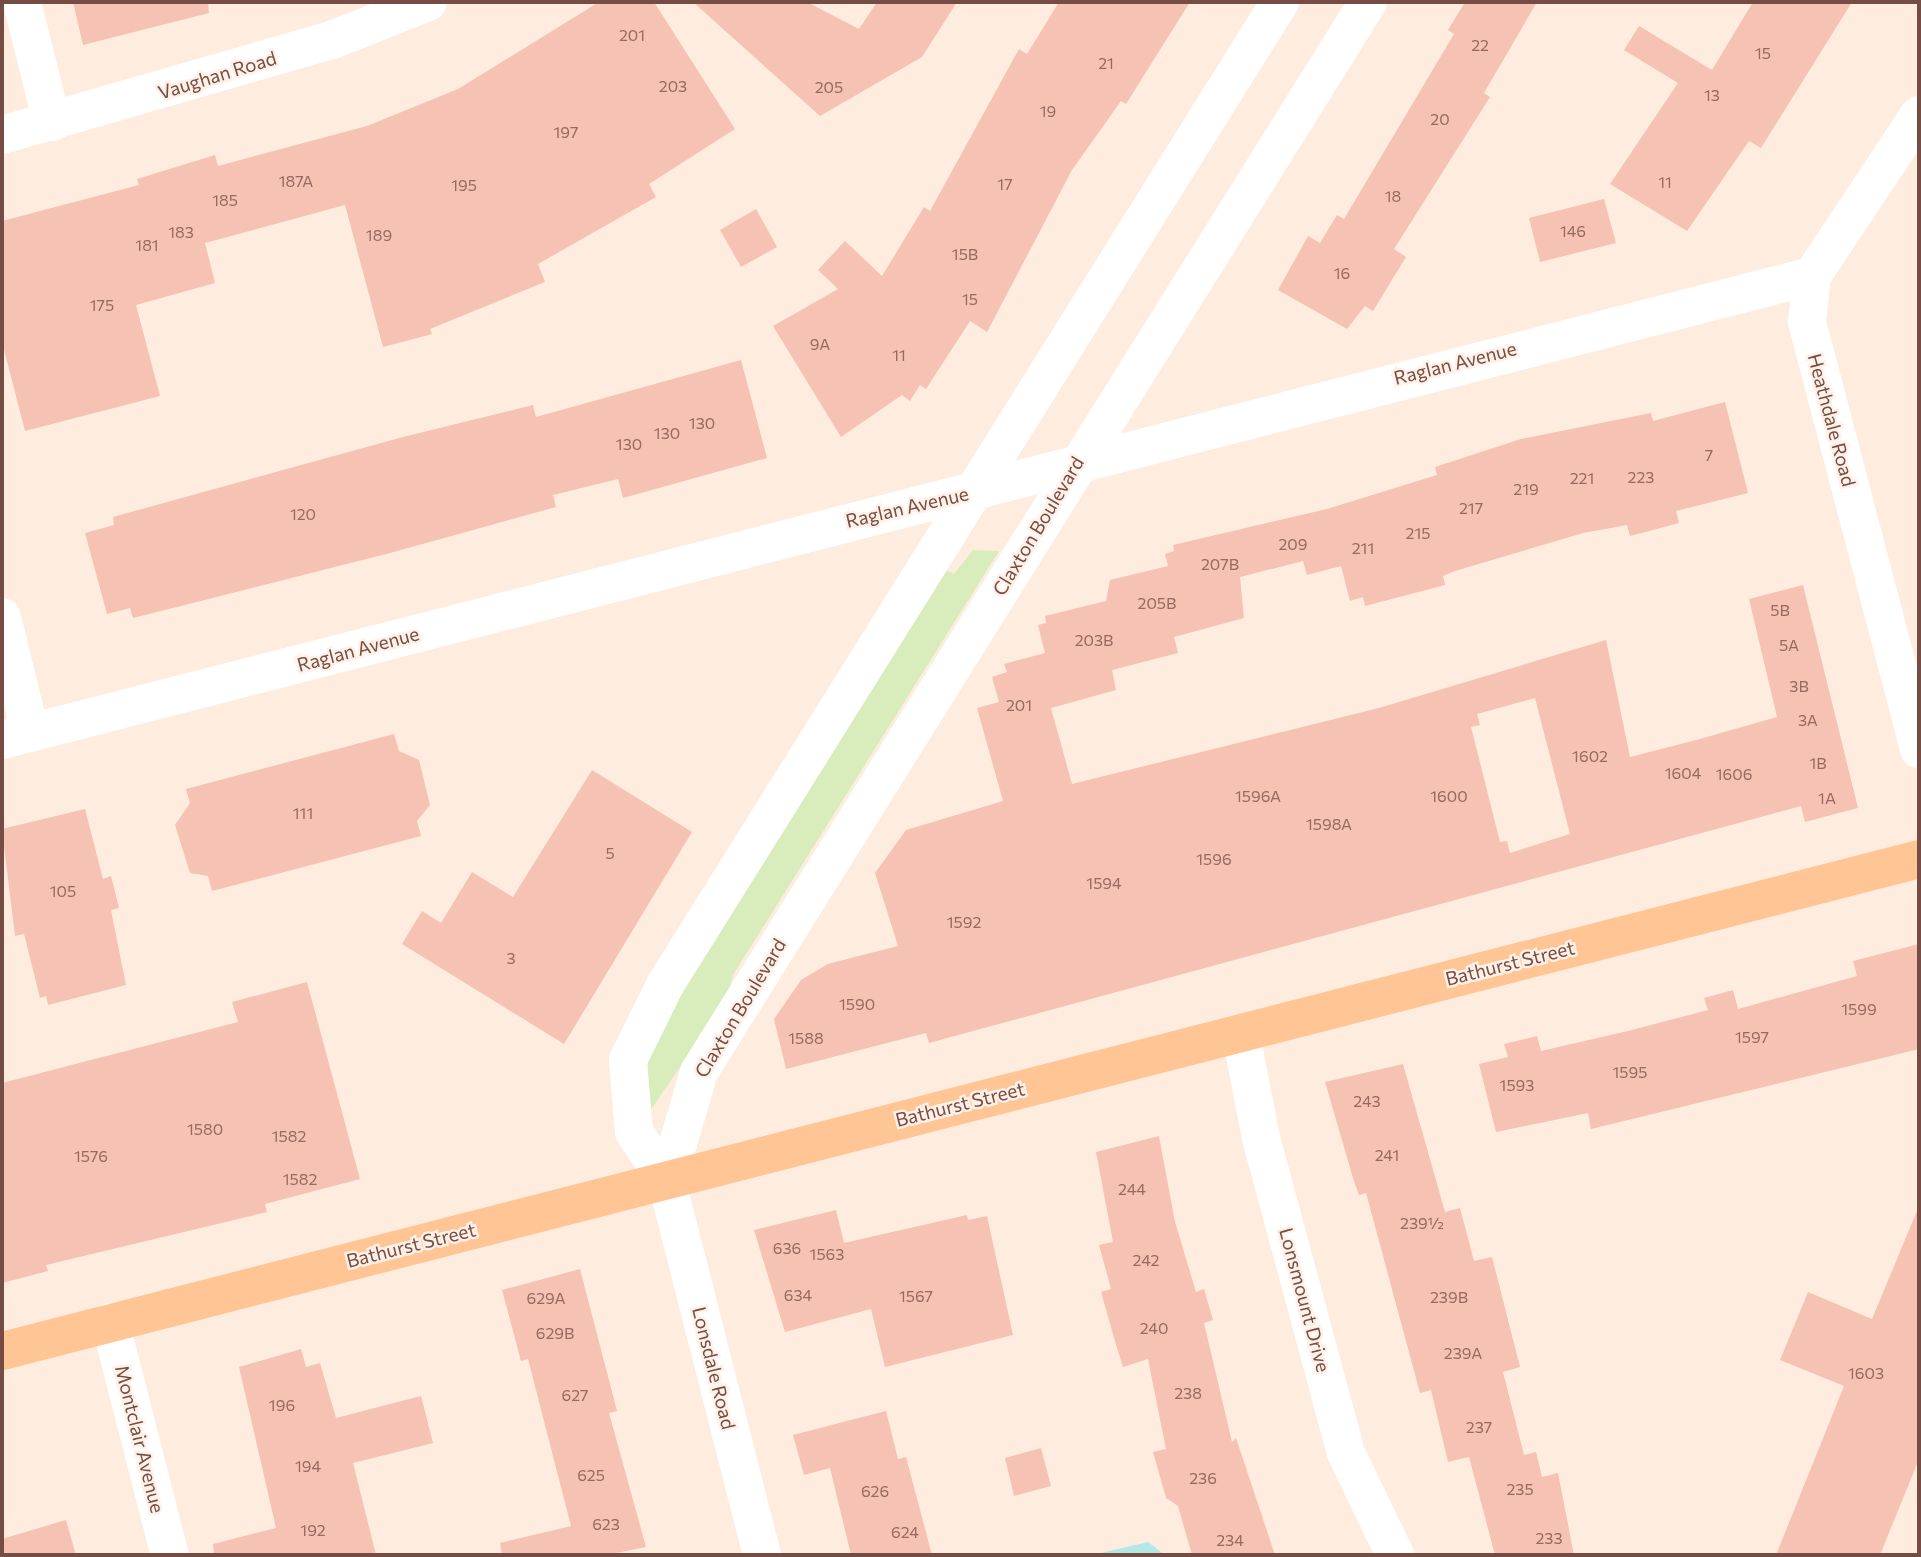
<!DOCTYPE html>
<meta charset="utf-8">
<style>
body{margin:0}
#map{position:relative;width:1921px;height:1557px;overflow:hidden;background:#feecde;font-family:Commissioner,sans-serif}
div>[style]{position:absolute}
.green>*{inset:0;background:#d8ecbc}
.water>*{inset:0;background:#b2e9e7}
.building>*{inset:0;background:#f6c2b3}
.minor>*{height:38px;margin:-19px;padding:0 19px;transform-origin:19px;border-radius:19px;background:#fff}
.major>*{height:38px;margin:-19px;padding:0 19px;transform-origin:19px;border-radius:19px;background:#ffc595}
span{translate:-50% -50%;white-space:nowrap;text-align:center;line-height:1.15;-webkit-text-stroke:5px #fff1e7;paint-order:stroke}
.number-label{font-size:16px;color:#966a60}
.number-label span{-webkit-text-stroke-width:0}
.street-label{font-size:19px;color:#764d44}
.frame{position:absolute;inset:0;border:4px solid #764d44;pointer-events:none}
</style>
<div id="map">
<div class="green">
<i style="clip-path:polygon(973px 550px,999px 551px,733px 975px,727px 998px,650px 1111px,642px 1103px,650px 1047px,680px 994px,945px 570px,954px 574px)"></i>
</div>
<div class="water">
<i style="clip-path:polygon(1148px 1542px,1165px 1555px,1095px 1555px,1096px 1554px)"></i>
</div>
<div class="building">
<i style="clip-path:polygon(73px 2px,208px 2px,209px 13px,83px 45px)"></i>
<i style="clip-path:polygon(599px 2px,654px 2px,735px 129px,649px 184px,656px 197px,538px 264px,545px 282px,430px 329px,432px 334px,383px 347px,345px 205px,205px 243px,215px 283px,136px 305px,160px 396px,25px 431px,2px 342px,2px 221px,139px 185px,137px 179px,215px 155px,218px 166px,367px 126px,458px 89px)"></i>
<i style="clip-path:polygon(693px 2px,807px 2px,859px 29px,877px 2px,957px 2px,922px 57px,820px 116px)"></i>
<i style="clip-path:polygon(1059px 2px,1190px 2px,1126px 104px,1121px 101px,1072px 170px,987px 332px,970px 321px,926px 389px,920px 385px,910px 401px,902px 395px,841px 437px,773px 326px,838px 289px,818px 270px,845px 241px,882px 276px,924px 207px,930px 211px,1019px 49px,1027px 54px)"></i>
<i style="clip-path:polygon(1465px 2px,1537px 2px,1484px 93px,1490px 97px,1394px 249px,1406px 257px,1373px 311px,1365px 306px,1347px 329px,1278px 290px,1308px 236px,1320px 243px,1337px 215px,1344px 219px,1454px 34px,1448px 30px)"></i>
<i style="clip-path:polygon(1753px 2px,1852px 2px,1761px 148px,1749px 141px,1687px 231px,1610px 184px,1678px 83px,1624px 50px,1639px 26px,1712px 70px)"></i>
<i style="clip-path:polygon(1604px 199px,1616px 243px,1540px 262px,1529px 218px)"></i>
<i style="clip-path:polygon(756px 209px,777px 247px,741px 267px,720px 230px)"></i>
<i style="clip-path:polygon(741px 360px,767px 458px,623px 498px,618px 479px,553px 495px,556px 507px,390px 553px,133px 618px,130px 608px,107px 614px,85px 533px,114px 525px,113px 517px,403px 437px,533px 405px,536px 417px)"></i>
<i style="clip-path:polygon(evenodd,1725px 402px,1748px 493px,1676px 511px,1679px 523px,1630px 536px,1627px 525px,1583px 533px,1455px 571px,1443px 576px,1445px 585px,1365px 606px,1363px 597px,1350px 601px,1341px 566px,1307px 575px,1303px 561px,1240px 577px,1244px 618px,1174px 637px,1178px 653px,1112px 670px,1116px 690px,1051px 708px,1072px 784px,1379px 708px,1606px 640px,1630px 757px,1700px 739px,1777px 717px,1749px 599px,1803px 585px,1858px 808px,1805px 822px,1801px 806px,929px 1043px,926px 1033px,786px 1069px,774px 1019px,801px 980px,828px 964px,898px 946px,875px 873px,906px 830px,1003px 801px,977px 708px,999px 702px,992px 677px,1007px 672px,1004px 664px,1045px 653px,1038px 625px,1046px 623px,1045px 616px,1106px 601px,1110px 580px,1168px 566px,1165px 554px,1174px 551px,1173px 545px,1327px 509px,1437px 475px,1435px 467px,1521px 439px,1651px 413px,1653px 421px,1725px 402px,1535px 698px,1570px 834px,1510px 853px,1507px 841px,1500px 842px,1471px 727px,1480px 725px,1477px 714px,1535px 698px)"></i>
<i style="clip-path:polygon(394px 734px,399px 751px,419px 760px,430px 805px,417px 821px,421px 836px,212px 891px,208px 876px,190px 873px,175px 825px,190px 803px,186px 789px)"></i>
<i style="clip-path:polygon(592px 770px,692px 832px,564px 1044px,402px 944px,422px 911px,441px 923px,472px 872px,513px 897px)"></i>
<i style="clip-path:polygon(85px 809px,103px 879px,111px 876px,119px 908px,111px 910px,126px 985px,48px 1005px,46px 996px,40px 998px,24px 934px,15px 936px,2px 829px)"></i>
<i style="clip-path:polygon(1919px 944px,1919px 1049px,1591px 1129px,1588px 1113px,1496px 1132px,1479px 1064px,1508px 1057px,1504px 1044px,1537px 1036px,1541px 1051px,1628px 1031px,1708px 1010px,1704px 998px,1733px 990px,1738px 1009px,1857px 976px,1853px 961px)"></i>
<i style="clip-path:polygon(307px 982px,360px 1179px,265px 1204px,267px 1212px,46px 1265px,48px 1271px,2px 1283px,2px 1083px,238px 1022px,232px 1002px)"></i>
<i style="clip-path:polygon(1403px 1064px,1445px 1212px,1460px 1208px,1474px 1261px,1492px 1257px,1520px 1367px,1503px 1372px,1524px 1455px,1536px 1452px,1542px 1477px,1558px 1473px,1574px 1555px,1495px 1555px,1469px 1457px,1448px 1462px,1431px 1390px,1420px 1393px,1366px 1193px,1359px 1195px,1353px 1178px,1325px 1082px)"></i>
<i style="clip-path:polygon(1159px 1136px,1175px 1222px,1196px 1292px,1204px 1289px,1213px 1320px,1204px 1323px,1232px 1442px,1236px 1438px,1275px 1555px,1192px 1555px,1178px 1506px,1166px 1498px,1153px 1452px,1166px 1449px,1148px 1359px,1123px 1367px,1114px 1338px,1101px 1292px,1111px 1289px,1099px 1245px,1113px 1242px,1096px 1152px)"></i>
<i style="clip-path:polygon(1919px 1206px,1919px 1459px,1880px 1555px,1776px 1555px,1844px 1386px,1780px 1360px,1808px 1292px,1872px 1319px)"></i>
<i style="clip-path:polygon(836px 1210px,844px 1243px,967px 1215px,968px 1220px,987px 1216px,1013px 1335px,885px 1367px,871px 1309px,785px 1332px,754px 1230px)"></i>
<i style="clip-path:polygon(580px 1269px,617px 1411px,609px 1413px,646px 1547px,607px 1555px,502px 1555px,500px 1543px,571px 1526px,528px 1359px,521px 1361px,502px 1290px)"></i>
<i style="clip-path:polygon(301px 1349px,306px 1367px,320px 1363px,336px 1418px,421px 1396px,433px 1443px,353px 1463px,376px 1555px,214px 1555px,213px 1544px,276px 1528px,239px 1367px)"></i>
<i style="clip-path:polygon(886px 1411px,898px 1459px,906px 1457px,932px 1555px,851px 1555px,830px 1468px,804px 1475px,793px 1435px)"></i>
<i style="clip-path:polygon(1041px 1448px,1051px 1486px,1014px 1496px,1005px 1458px)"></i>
<i style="clip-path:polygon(66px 1520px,76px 1555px,2px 1555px,2px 1539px)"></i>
</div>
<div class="minor">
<i style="left:22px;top:2px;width:124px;rotate:76deg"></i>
<i style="left:1919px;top:115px;width:193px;rotate:123.6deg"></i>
<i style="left:1812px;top:276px;width:46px;rotate:96.2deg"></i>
<i style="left:1807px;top:322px;width:442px;rotate:75.3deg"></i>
<i style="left:2px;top:135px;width:343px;rotate:-16.1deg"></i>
<i style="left:332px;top:40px;width:103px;rotate:-21.6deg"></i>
<i style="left:2px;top:617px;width:118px;rotate:76.3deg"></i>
<i style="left:2px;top:740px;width:1869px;rotate:-14.38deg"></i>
<i style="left:1241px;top:1035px;width:105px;rotate:79deg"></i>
<i style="left:1261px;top:1138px;width:326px;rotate:74.9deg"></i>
<i style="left:1346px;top:1453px;width:113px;rotate:64.3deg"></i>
<i style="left:667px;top:1181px;width:114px;rotate:-73.6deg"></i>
<i style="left:699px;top:1072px;width:1262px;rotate:-57.98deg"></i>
<i style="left:110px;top:1322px;width:241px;rotate:75.6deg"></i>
<i style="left:762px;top:1555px;width:386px;rotate:-104.3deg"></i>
<i style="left:667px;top:1181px;width:59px;rotate:-124deg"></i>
<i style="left:634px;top:1132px;width:72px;rotate:-94.8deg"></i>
<i style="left:628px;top:1060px;width:84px;rotate:-63.7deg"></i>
<i style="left:665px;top:985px;width:1160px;rotate:-57.97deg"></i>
</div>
<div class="major">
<i style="left:2px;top:1351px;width:1979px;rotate:-14.39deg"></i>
</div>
<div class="number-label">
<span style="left:632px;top:35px">201</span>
<span style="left:1480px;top:45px">22</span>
<span style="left:1763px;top:53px">15</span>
<span style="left:1106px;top:63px">21</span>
<span style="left:673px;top:86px">203</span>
<span style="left:829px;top:87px">205</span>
<span style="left:1712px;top:95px">13</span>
<span style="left:1048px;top:111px">19</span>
<span style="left:1440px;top:119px">20</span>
<span style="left:566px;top:132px">197</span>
<span style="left:296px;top:181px">187A</span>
<span style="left:1665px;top:182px">11</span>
<span style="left:1005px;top:184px">17</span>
<span style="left:464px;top:185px">195</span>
<span style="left:1393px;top:196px">18</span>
<span style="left:225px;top:200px">185</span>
<span style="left:1573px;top:231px">146</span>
<span style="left:181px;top:232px">183</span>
<span style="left:379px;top:235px">189</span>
<span style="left:147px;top:245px">181</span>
<span style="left:965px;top:254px">15B</span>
<span style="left:1342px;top:273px">16</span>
<span style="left:970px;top:299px">15</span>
<span style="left:102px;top:305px">175</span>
<span style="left:820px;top:344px">9A</span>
<span style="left:899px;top:355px">11</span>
<span style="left:702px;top:423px">130</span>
<span style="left:667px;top:433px">130</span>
<span style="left:629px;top:444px">130</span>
<span style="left:1709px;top:455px">7</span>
<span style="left:1641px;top:477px">223</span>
<span style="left:1582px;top:478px">221</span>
<span style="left:1526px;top:489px">219</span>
<span style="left:1471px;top:508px">217</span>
<span style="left:303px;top:514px">120</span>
<span style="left:1418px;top:533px">215</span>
<span style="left:1293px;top:544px">209</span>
<span style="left:1363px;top:548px">211</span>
<span style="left:1220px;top:564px">207B</span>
<span style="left:1157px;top:603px">205B</span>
<span style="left:1780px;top:610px">5B</span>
<span style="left:1094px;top:640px">203B</span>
<span style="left:1789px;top:645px">5A</span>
<span style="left:1799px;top:686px">3B</span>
<span style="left:1019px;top:705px">201</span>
<span style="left:1808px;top:720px">3A</span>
<span style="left:1590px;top:756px">1602</span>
<span style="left:1818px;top:763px">1B</span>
<span style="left:1683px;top:773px">1604</span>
<span style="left:1734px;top:774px">1606</span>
<span style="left:1258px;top:796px">1596A</span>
<span style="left:1449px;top:796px">1600</span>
<span style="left:1827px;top:798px">1A</span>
<span style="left:303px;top:813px">111</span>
<span style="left:1329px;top:824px">1598A</span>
<span style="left:610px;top:853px">5</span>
<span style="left:1214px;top:859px">1596</span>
<span style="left:1104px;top:883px">1594</span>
<span style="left:63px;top:891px">105</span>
<span style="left:964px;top:922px">1592</span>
<span style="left:511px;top:958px">3</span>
<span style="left:857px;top:1004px">1590</span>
<span style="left:1859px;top:1009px">1599</span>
<span style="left:1752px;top:1037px">1597</span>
<span style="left:806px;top:1038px">1588</span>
<span style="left:1630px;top:1072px">1595</span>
<span style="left:1517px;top:1085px">1593</span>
<span style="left:1367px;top:1101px">243</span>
<span style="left:205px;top:1129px">1580</span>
<span style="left:289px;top:1136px">1582</span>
<span style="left:1387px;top:1155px">241</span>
<span style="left:91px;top:1156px">1576</span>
<span style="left:300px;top:1179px">1582</span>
<span style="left:1132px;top:1189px">244</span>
<span style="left:1422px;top:1223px">239½</span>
<span style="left:787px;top:1248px">636</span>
<span style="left:827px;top:1254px">1563</span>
<span style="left:1146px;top:1260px">242</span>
<span style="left:798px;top:1295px">634</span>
<span style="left:916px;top:1296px">1567</span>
<span style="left:1449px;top:1297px">239B</span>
<span style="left:546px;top:1298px">629A</span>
<span style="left:1154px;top:1328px">240</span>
<span style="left:555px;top:1333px">629B</span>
<span style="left:1463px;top:1353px">239A</span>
<span style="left:1866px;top:1373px">1603</span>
<span style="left:1188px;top:1393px">238</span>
<span style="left:575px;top:1395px">627</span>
<span style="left:282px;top:1405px">196</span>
<span style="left:1479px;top:1427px">237</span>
<span style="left:308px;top:1466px">194</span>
<span style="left:591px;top:1475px">625</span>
<span style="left:1203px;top:1478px">236</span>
<span style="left:1520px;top:1489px">235</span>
<span style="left:875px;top:1491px">626</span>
<span style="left:606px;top:1524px">623</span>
<span style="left:313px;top:1530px">192</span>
<span style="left:905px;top:1532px">624</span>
<span style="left:1549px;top:1538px">233</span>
<span style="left:1230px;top:1540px">234</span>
</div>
<div class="street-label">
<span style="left:217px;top:75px;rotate:-17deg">Vaughan Road</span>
<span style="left:1455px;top:363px;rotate:-14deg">Raglan Avenue</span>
<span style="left:1832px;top:420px;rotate:75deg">Heathdale Road</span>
<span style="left:907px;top:507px;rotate:-13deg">Raglan Avenue</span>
<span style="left:1038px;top:526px;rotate:-59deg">Claxton Boulevard</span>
<span style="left:358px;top:649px;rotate:-15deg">Raglan Avenue</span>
<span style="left:1510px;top:963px;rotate:-14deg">Bathurst Street</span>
<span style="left:740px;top:1008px;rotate:-59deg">Claxton Boulevard</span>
<span style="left:960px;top:1104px;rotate:-14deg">Bathurst Street</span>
<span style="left:411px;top:1245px;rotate:-14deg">Bathurst Street</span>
<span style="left:1305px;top:1300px;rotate:75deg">Lonsmount Drive</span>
<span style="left:714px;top:1368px;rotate:76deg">Lonsdale Road</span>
<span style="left:140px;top:1439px;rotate:76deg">Montclair Avenue</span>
</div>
<div class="frame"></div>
</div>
